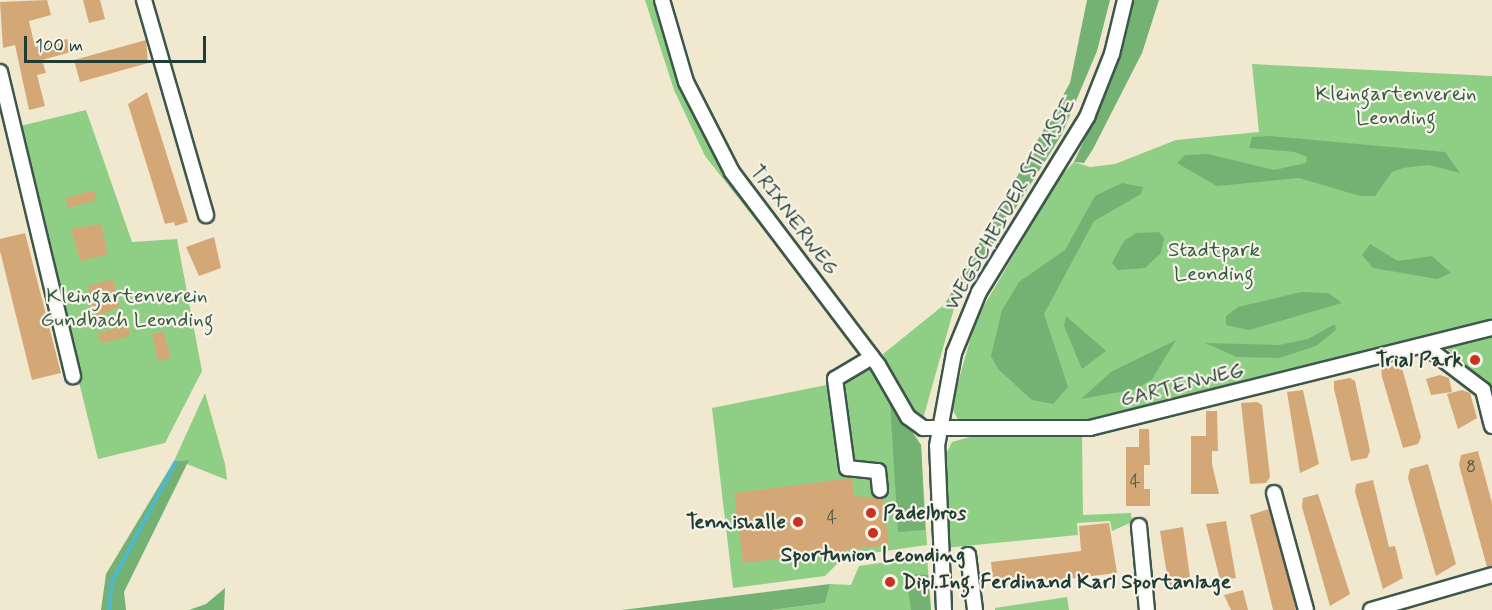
<!DOCTYPE html>
<style>
body{margin:0}
#map{position:relative;width:1492px;height:610px;overflow:hidden;background:#f1e8d0;font-family:Mynerve,sans-serif}
div>[style]{position:absolute}
.green>*{inset:0;background:#8fcf85}
.forest>*{inset:0;background:#73b272}
.stream>*{height:4px;margin:-2px;padding:0 2px;transform-origin:2px;border-radius:2px;background:#4fb8cc}
.building>*{inset:0;background:#d4a876}
.roads{filter:drop-shadow(2px 0 #3e574b) drop-shadow(-2px 0 #3e574b) drop-shadow(0 2px #3e574b) drop-shadow(0 -2px #3e574b)}
.minor>*{height:14px;margin:-7px;padding:0 7px;transform-origin:7px;border-radius:7px;background:#fff}
.dots>*{width:16px;height:16px;translate:-50% -50%;box-sizing:border-box;border:3px solid #f7f3e8;border-radius:50%}
span{translate:-50% -50%;white-space:nowrap;text-align:center;line-height:1.15;-webkit-text-stroke:4.5px #f7f3e8;paint-order:stroke}
.number-label{font-size:18px;color:#4c5844}
.number-label span{-webkit-text-stroke-width:0}
.park-label{font-size:21px;color:#355a44}
.street-label{font-size:21px;color:#1f3d34}
.poi-label{font-size:21px;color:#1f3d34;font-weight:700}
.right{translate:-100% -50%;text-align:right}
.left{translate:0 -50%;text-align:left}
.scale{position:absolute;left:24px;top:36px;width:182px;height:27px;box-sizing:border-box;border:3px solid #1f3d34;border-top:0;padding-left:8px;font-size:18px;line-height:21px;white-space:nowrap;color:#1f3d34;-webkit-text-stroke:4px #f7f3e8;paint-order:stroke}
</style>
<div id="map">
<div class="green">
<i style="clip-path:polygon(645px 0,655px 0,680px 84px,713px 154px,811px 290px,705px 156px,674px 90px)"></i>
<i style="clip-path:polygon(1252px 64px,1492px 76px,1492px 323px,1079px 426px,960px 423px,951px 407px,976px 319px,1060px 177px,1074px 162px,1090px 167px,1115px 164px,1176px 140px,1259px 132px)"></i>
<i style="clip-path:polygon(86px 110px,132px 242px,177px 239px,202px 371px,165px 443px,98px 459px,16px 127px)"></i>
<i style="clip-path:polygon(945px 304px,955px 305px,923px 419px,918px 418px,905px 405px,883px 354px)"></i>
<i style="clip-path:polygon(1492px 332px,1492px 389px,1445px 347px)"></i>
<i style="clip-path:polygon(871px 367px,921px 445px,927px 545px,844px 557px,825px 576px,733px 588px,712px 408px,841px 382px)"></i>
<i style="clip-path:polygon(205px 393px,225px 464px,227px 480px,187px 464px,188px 460px,174px 461px)"></i>
<i style="clip-path:polygon(1082px 435px,1083px 515px,1131px 513px,1132px 522px,1112px 531px,1110px 521px,1077px 523px,1078px 535px,945px 548px,945px 456px,952px 442px,974px 436px)"></i>
<i style="clip-path:polygon(927px 556px,931px 610px,771px 610px,825px 603px,830px 584px,851px 585px,859px 566px)"></i>
<i style="clip-path:polygon(1067px 597px,1069px 610px,995px 610px,995px 608px)"></i>
</div>
<div class="forest">
<i style="clip-path:polygon(1087px 0,1110px 0,1097px 51px,1062px 134px,955px 305px,945px 304px,1070px 83px)"></i>
<i style="clip-path:polygon(1134px 0,1159px 0,1142px 53px,1093px 149px,1084px 163px,1074px 162px,1111px 82px)"></i>
<i style="clip-path:polygon(1270px 136px,1445px 152px,1460px 173px,1429px 165px,1403px 168px,1392px 172px,1375px 196px,1360px 196px,1299px 178px,1217px 186px,1177px 163px,1185px 155px,1208px 154px,1274px 170px,1306px 163px,1307px 157px,1295px 152px,1249px 148px,1252px 137px)"></i>
<i style="clip-path:polygon(1122px 183px,1143px 187px,1141px 194px,1094px 221px,1044px 314px,1068px 387px,1053px 404px,1032px 400px,998px 369px,991px 356px,1002px 310px,1019px 282px,1065px 250px,1095px 196px)"></i>
<i style="clip-path:polygon(1159px 232px,1164px 238px,1161px 253px,1145px 268px,1118px 270px,1112px 263px,1124px 241px,1136px 233px)"></i>
<i style="clip-path:polygon(1370px 244px,1398px 261px,1432px 256px,1451px 273px,1437px 279px,1373px 268px,1362px 255px)"></i>
<i style="clip-path:polygon(1301px 292px,1328px 293px,1342px 303px,1249px 330px,1226px 325px,1226px 316px,1238px 307px)"></i>
<i style="clip-path:polygon(1066px 316px,1106px 351px,1082px 369px,1064px 326px)"></i>
<i style="clip-path:polygon(1335px 324px,1336px 330px,1316px 346px,1279px 358px,1237px 357px,1205px 343px,1279px 345px,1308px 339px)"></i>
<i style="clip-path:polygon(1176px 340px,1152px 379px,1136px 389px,1081px 399px,1111px 372px)"></i>
<i style="clip-path:polygon(890px 401px,921px 445px,925px 530px,898px 532px)"></i>
<i style="clip-path:polygon(189px 460px,124px 592px,126px 610px,101px 610px,106px 574px,174px 461px)"></i>
<i style="clip-path:polygon(906px 574px,928px 575px,931px 610px,911px 610px)"></i>
<i style="clip-path:polygon(830px 584px,825px 603px,771px 610px,622px 610px)"></i>
<i style="clip-path:polygon(225px 588px,224px 610px,189px 610px,206px 604px)"></i>
</div>
<div class="stream">
<i style="left:109px;top:610px;width:28px;rotate:-84deg"></i>
<i style="left:112px;top:582px;width:135px;rotate:-62.1deg"></i>
</div>
<div class="building">
<i style="clip-path:polygon(47px 0,51px 15px,29px 21px,35px 47px,67px 39px,71px 52px,42px 60px,46px 73px,37px 75px,45px 106px,29px 110px,15px 45px,3px 48px,0 2px)"></i>
<i style="clip-path:polygon(83px 0,100px 0,105px 19px,89px 23px)"></i>
<i style="clip-path:polygon(146px 40px,148px 63px,80px 82px,74px 60px)"></i>
<i style="clip-path:polygon(147px 92px,188px 222px,175px 226px,174px 222px,165px 224px,128px 104px)"></i>
<i style="clip-path:polygon(94px 190px,96px 200px,68px 208px,66px 198px)"></i>
<i style="clip-path:polygon(101px 224px,108px 254px,80px 261px,71px 229px)"></i>
<i style="clip-path:polygon(25px 233px,61px 373px,32px 380px,0 251px,0 239px)"></i>
<i style="clip-path:polygon(214px 237px,221px 268px,199px 276px,186px 247px)"></i>
<i style="clip-path:polygon(113px 279px,120px 306px,94px 319px,88px 286px)"></i>
<i style="clip-path:polygon(128px 326px,130px 336px,101px 343px,98px 333px)"></i>
<i style="clip-path:polygon(163px 331px,171px 358px,158px 361px,152px 334px)"></i>
<i style="clip-path:polygon(1396px 365px,1402px 368px,1421px 437px,1418px 444px,1403px 448px,1382px 377px,1381px 369px)"></i>
<i style="clip-path:polygon(1440px 375px,1449px 378px,1452px 392px,1431px 395px,1426px 379px)"></i>
<i style="clip-path:polygon(1350px 378px,1355px 381px,1370px 451px,1367px 458px,1351px 461px,1334px 389px,1334px 381px)"></i>
<i style="clip-path:polygon(1303px 390px,1319px 464px,1300px 473px,1287px 392px)"></i>
<i style="clip-path:polygon(1462px 390px,1470px 393px,1477px 418px,1458px 429px,1447px 394px)"></i>
<i style="clip-path:polygon(1257px 402px,1262px 405px,1270px 477px,1266px 483px,1250px 484px,1241px 403px)"></i>
<i style="clip-path:polygon(1206px 411px,1217px 411px,1218px 451px,1212px 451px,1212px 464px,1219px 494px,1191px 494px,1191px 436px,1206px 436px)"></i>
<i style="clip-path:polygon(1139px 429px,1149px 429px,1150px 465px,1144px 465px,1144px 489px,1150px 489px,1150px 506px,1126px 506px,1126px 447px,1139px 447px)"></i>
<i style="clip-path:polygon(1478px 451px,1492px 503px,1492px 566px,1487px 567px,1459px 465px,1461px 455px)"></i>
<i style="clip-path:polygon(1428px 464px,1456px 564px,1436px 576px,1408px 478px,1410px 469px)"></i>
<i style="clip-path:polygon(852px 478px,854px 496px,883px 498px,889px 545px,743px 563px,734px 493px)"></i>
<i style="clip-path:polygon(1373px 480px,1389px 547px,1395px 546px,1403px 578px,1383px 589px,1355px 492px,1356px 484px)"></i>
<i style="clip-path:polygon(1318px 494px,1350px 594px,1330px 606px,1302px 507px,1303px 498px)"></i>
<i style="clip-path:polygon(1269px 509px,1290px 584px,1296px 610px,1273px 610px,1250px 515px)"></i>
<i style="clip-path:polygon(1226px 521px,1236px 578px,1220px 580px,1206px 524px)"></i>
<i style="clip-path:polygon(1109px 523px,1117px 573px,994px 588px,991px 562px,1081px 551px,1079px 526px)"></i>
<i style="clip-path:polygon(1183px 527px,1191px 584px,1169px 587px,1160px 531px)"></i>
<i style="clip-path:polygon(1243px 590px,1248px 610px,1231px 610px,1224px 595px)"></i>
</div>
<div class="roads">
<div class="minor">
<i style="left:144px;top:0;width:224px;rotate:73.9deg"></i>
<i style="left:662px;top:0;width:85px;rotate:73.7deg"></i>
<i style="left:686px;top:82px;width:101px;rotate:62.9deg"></i>
<i style="left:732px;top:172px;width:242px;rotate:52.9deg"></i>
<i style="left:878px;top:365px;width:60px;rotate:60deg"></i>
<i style="left:908px;top:417px;width:19px;rotate:36deg"></i>
<i style="left:923px;top:428px;width:167px"></i>
<i style="left:1090px;top:428px;width:414px;rotate:-14deg"></i>
<i style="left:0;top:72px;width:313px;rotate:76.5deg"></i>
<i style="left:1430px;top:344px;width:9px;rotate:69deg"></i>
<i style="left:1433px;top:352px;width:63px;rotate:37.2deg"></i>
<i style="left:1483px;top:390px;width:37px;rotate:76deg"></i>
<i style="left:872px;top:357px;width:43px;rotate:149.3deg"></i>
<i style="left:835px;top:379px;width:90px;rotate:82.3deg"></i>
<i style="left:847px;top:468px;width:31px;rotate:6deg"></i>
<i style="left:878px;top:471px;width:19px;rotate:84deg"></i>
<i style="left:1274px;top:493px;width:121px;rotate:74.7deg"></i>
<i style="left:1139px;top:526px;width:84px;rotate:84.6deg"></i>
<i style="left:968px;top:555px;width:55px;rotate:82.7deg"></i>
<i style="left:944px;top:610px;width:164px;rotate:-92.4deg"></i>
<i style="left:937px;top:446px;width:95px;rotate:-79.6deg"></i>
<i style="left:954px;top:353px;width:66px;rotate:-67.7deg"></i>
<i style="left:979px;top:292px;width:206px;rotate:-58.3deg"></i>
<i style="left:1087px;top:117px;width:68px;rotate:-68.4deg"></i>
<i style="left:1112px;top:54px;width:56px;rotate:-76.5deg"></i>
<i style="left:1371px;top:610px;width:126px;rotate:-16.1deg"></i>
</div>
</div>
<div class="dots">
<i style="left:1475px;top:360px;background:#c8321e"></i>
<i style="left:871px;top:513px;background:#c8321e"></i>
<i style="left:798px;top:522px;background:#c8321e"></i>
<i style="left:873px;top:533px;background:#c8321e"></i>
<i style="left:890px;top:582px;background:#c8321e"></i>
</div>
<div class="number-label">
<span style="left:1471px;top:467px">8</span>
<span style="left:1135px;top:482px">4</span>
<span style="left:832px;top:518px">4</span>
</div>
<div class="park-label">
<span style="left:1396px;top:106px">Kleingartenverein<br>Leonding</span>
<span style="left:1214px;top:262px">Stadtpark<br>Leonding</span>
<span style="left:127px;top:308px">Kleingartenverein<br>Gundbach Leonding</span>
</div>
<div class="street-label">
<span style="left:1010px;top:204px;rotate:-60deg">WEGSCHEIDER STRASSE</span>
<span style="left:794px;top:220px;rotate:53deg">TRIXNERWEG</span>
<span style="left:1182px;top:385px;rotate:-14deg">GARTENWEG</span>
</div>
<div class="poi-label">
<span class="right" style="left:1463px;top:360px">Trial Park</span>
<span class="left" style="left:883px;top:513px">Padelbros</span>
<span class="right" style="left:786px;top:522px">Tennishalle</span>
<span style="left:873px;top:555px">Sportunion Leonding</span>
<span class="left" style="left:902px;top:582px">Dipl.Ing. Ferdinand Karl Sportanlage</span>
</div>
<div class="scale">100 m</div>
</div>
